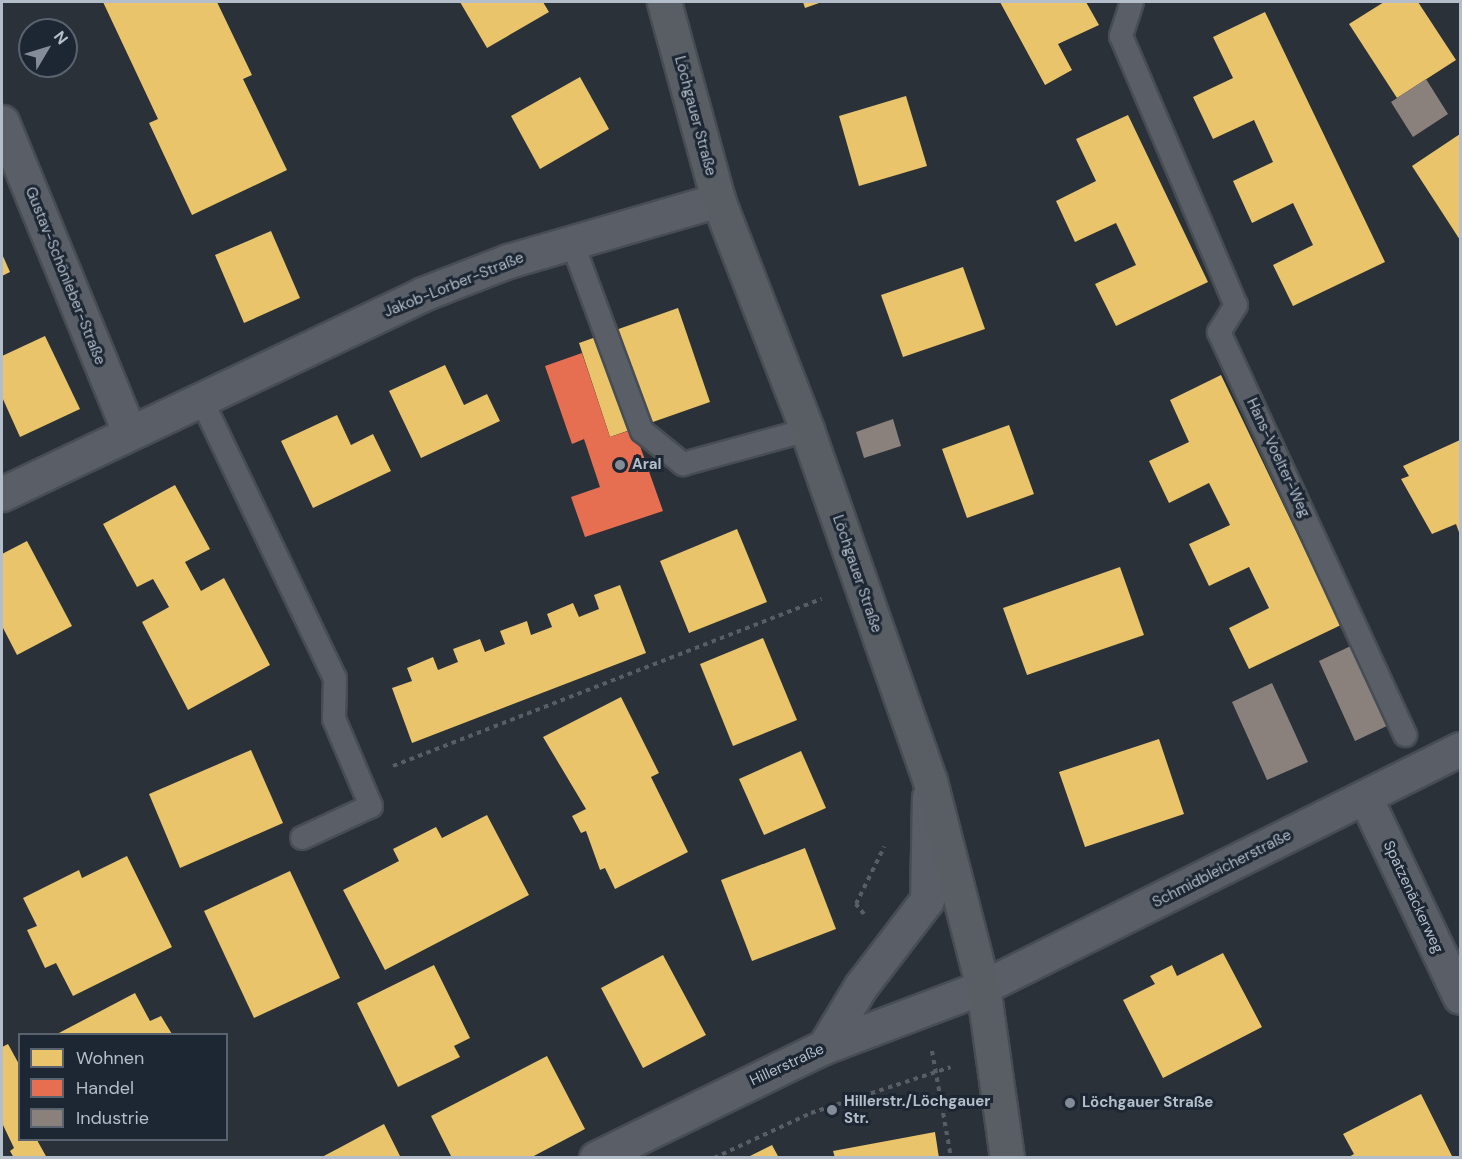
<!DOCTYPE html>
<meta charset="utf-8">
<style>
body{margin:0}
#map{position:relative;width:1462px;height:1159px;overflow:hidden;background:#2a3139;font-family:"DM Sans",sans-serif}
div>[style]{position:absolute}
.homes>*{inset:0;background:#e9c46a}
.shops>*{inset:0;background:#e76f51}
.industry>*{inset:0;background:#8a817c}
.path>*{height:4px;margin-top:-2px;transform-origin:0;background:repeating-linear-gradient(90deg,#585e64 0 4.5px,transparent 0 9px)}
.roads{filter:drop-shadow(2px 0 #484d54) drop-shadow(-2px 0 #484d54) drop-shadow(0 2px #484d54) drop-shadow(0 -2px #484d54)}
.service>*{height:22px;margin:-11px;padding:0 11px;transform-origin:11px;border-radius:11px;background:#5a5f67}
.minor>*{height:33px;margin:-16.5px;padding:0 16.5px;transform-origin:16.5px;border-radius:16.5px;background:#5a5f67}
.tertiary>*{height:33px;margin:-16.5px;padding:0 16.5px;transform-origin:16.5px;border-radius:16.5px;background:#5a5f67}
.secondary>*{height:33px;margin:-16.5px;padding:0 16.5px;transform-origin:16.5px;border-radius:16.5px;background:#595e65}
.dots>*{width:16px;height:16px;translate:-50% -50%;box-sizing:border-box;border:3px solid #1d2734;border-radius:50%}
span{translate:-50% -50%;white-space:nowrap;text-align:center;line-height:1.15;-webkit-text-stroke:6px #1d2734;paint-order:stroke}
.street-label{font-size:15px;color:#b4bdca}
.poi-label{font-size:15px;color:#b4bdca;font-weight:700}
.left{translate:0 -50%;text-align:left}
.frame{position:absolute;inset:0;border:3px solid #b4bdca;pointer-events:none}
.legend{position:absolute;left:18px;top:1033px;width:210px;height:108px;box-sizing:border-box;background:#1d2734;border:2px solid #596370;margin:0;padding:8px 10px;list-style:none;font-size:18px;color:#b4bdca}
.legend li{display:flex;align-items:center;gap:12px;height:30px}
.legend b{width:30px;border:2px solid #596370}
.north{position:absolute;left:18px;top:18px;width:60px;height:60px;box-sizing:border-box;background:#1d2734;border:2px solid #596370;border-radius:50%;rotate:52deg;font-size:16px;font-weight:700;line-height:24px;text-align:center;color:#b4bdca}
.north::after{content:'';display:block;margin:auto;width:21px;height:27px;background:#848c97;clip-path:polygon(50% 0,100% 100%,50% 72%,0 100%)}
</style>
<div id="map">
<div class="homes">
<i style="clip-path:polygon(103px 2px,217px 2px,252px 75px,243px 79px,287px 170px,192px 215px,149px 123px,158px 119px)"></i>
<i style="clip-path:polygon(460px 2px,543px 2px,549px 12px,487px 48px)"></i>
<i style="clip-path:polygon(803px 2px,822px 2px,805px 8px)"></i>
<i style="clip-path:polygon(1000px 2px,1086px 2px,1099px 25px,1058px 44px,1072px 70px,1045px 85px)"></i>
<i style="clip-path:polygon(1384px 2px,1418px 2px,1456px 60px,1397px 98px,1349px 24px)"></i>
<i style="clip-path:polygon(1265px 12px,1385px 262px,1293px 306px,1273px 265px,1313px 245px,1293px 203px,1252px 223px,1233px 181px,1273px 162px,1254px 120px,1213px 139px,1193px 97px,1233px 78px,1213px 37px)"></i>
<i style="clip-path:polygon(580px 77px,609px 129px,540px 169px,511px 116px)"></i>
<i style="clip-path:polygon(906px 96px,927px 166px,859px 186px,839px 116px)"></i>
<i style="clip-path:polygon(1128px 115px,1208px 282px,1116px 326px,1095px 284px,1136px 265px,1116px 223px,1075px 242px,1056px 201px,1096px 181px,1076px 139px)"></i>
<i style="clip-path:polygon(1460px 134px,1460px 240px,1412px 166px)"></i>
<i style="clip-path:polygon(271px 231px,300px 298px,244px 323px,215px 255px)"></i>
<i style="clip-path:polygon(2px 254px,10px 272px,2px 276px)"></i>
<i style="clip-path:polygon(963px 267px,985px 329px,903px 357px,881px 295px)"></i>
<i style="clip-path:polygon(678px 308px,710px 402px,610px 437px,579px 343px)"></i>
<i style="clip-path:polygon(45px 336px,80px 409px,20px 437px,2px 397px,2px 356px)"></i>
<i style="clip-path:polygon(445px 365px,464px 405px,487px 394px,500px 421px,421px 458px,389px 391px)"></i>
<i style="clip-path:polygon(1221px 375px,1341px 625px,1249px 669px,1229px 628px,1269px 608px,1249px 567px,1209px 586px,1189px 544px,1230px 525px,1209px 483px,1169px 503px,1149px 461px,1189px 442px,1170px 400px)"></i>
<i style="clip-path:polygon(337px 415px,351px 445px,373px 434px,391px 471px,313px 508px,281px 441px)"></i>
<i style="clip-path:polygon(1009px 425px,1034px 494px,967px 518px,942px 449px)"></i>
<i style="clip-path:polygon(1460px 440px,1460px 535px,1456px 524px,1432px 534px,1401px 479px,1409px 476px,1403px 466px)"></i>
<i style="clip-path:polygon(175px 485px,210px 549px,185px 562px,201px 591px,224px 578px,270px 665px,188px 710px,142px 622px,169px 607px,153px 579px,137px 587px,103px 524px)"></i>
<i style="clip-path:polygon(737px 529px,767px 602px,689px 633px,660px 561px)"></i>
<i style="clip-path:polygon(27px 541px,72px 626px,17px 655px,2px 626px,2px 554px)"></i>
<i style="clip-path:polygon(1120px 567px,1144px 635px,1027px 675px,1003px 608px)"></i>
<i style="clip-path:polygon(620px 585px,646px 653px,412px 743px,392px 688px,412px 681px,407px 668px,433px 657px,438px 670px,458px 662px,453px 649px,480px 639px,485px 652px,505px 644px,500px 631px,527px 621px,531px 635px,552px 627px,547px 614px,573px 603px,579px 617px,599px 609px,594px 595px)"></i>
<i style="clip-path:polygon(763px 638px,797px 720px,733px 746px,700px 664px)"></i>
<i style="clip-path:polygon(621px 697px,659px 773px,651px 777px,688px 852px,615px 889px,605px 868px,600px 870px,586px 831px,581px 833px,572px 816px,586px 809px,543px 737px)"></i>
<i style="clip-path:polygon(1159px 739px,1184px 814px,1085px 847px,1059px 772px)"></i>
<i style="clip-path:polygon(251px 750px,283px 823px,180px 868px,149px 794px)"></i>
<i style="clip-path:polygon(801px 751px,826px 808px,764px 835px,739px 779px)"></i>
<i style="clip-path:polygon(487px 815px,529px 895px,385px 970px,343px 890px,399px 861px,393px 849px,436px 827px,442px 838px)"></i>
<i style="clip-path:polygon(805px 848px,836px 929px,752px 961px,721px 880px)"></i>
<i style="clip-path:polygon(127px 856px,172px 947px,73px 996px,56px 963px,45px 968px,27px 930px,37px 926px,23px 898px,79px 870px,82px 878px)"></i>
<i style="clip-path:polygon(290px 871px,340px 978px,254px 1018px,204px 911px)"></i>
<i style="clip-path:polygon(1223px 953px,1262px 1027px,1163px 1078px,1123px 1000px,1155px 984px,1150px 976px,1172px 965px,1177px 976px)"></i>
<i style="clip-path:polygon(663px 955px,706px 1035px,643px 1068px,601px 988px)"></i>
<i style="clip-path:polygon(434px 965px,470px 1038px,454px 1046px,460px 1057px,398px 1087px,357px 1003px)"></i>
<i style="clip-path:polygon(135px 993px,150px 1021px,161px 1016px,172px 1034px,57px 1034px)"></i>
<i style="clip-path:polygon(8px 1044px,20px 1066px,20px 1140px,37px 1140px,47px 1158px,14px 1158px,10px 1151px,14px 1148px,2px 1123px,2px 1047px)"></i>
<i style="clip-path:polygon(547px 1056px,585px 1129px,530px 1158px,452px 1158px,431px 1116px)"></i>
<i style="clip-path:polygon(1421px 1094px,1453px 1158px,1347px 1158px,1354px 1154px,1343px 1134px)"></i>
<i style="clip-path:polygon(384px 1124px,401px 1158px,320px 1158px,339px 1148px)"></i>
<i style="clip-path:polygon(935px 1132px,939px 1158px,835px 1158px,833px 1151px)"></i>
<i style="clip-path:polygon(772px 1145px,779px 1158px,746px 1158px)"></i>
</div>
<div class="shops">
<i style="clip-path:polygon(582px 353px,610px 437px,634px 429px,663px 511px,585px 537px,571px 497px,600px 487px,584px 439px,572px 444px,545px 366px)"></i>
</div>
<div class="industry">
<i style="clip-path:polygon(1426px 79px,1448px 114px,1413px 137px,1391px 102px)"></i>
<i style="clip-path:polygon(893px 419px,901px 446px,864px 458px,856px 432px)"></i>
<i style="clip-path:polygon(1355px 644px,1391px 724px,1355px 741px,1319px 661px)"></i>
<i style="clip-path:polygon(1272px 683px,1308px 762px,1267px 780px,1232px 702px)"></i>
</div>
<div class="path">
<i style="left:393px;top:766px;width:460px;rotate:-21.3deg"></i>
<i style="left:864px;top:914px;width:13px;rotate:-129deg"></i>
<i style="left:856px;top:904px;width:64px;rotate:-63.8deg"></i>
<i style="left:932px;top:1051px;width:109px;rotate:79.9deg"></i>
<i style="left:714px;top:1158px;width:107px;rotate:-24.9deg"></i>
<i style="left:811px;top:1113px;width:147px;rotate:-18.2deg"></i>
</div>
<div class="roads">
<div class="service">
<i style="left:1132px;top:2px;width:36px;rotate:108deg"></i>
<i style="left:1121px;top:36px;width:293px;rotate:66.9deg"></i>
<i style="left:1236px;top:305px;width:32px;rotate:122deg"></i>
<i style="left:1219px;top:332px;width:444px;rotate:65.2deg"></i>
<i style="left:572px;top:242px;width:202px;rotate:69.7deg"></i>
<i style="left:642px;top:431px;width:53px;rotate:38.8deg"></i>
<i style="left:683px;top:464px;width:129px;rotate:-15.3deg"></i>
<i style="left:202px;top:401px;width:307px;rotate:64.4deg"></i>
<i style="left:335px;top:678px;width:41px;rotate:91.4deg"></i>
<i style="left:334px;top:719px;width:95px;rotate:67deg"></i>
<i style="left:371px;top:806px;width:76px;rotate:155.1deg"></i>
</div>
<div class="minor">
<i style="left:2px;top:122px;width:334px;rotate:67.7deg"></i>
<i style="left:2px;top:494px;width:466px;rotate:-25.4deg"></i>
<i style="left:423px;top:294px;width:91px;rotate:-21.2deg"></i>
<i style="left:508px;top:261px;width:219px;rotate:-16.2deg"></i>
<i style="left:1365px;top:797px;width:221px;rotate:64.6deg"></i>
<i style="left:983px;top:987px;width:533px;rotate:-26.52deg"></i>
</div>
<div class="tertiary">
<i style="left:824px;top:1047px;width:71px;rotate:-58.8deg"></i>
<i style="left:861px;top:986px;width:108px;rotate:-52.5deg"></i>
<i style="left:927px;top:900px;width:103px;rotate:-88.9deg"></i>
<i style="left:596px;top:1158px;width:254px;rotate:-26deg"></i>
<i style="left:824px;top:1047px;width:170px;rotate:-20.7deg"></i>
</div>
<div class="secondary">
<i style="left:664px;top:2px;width:205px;rotate:74.7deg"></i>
<i style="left:718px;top:200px;width:247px;rotate:68.8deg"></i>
<i style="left:807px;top:430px;width:372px;rotate:70.7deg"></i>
<i style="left:930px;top:781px;width:213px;rotate:75.6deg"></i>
<i style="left:983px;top:987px;width:173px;rotate:82deg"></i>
</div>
</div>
<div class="dots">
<i style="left:620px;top:465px;background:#848c97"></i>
<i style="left:1070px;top:1103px;background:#848c97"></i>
<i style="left:832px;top:1110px;background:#848c97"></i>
</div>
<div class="street-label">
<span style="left:695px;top:116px;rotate:75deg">Löchgauer Straße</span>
<span style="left:65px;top:276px;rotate:68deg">Gustav-Schönleber-Straße</span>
<span style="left:454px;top:285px;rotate:-22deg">Jakob-Lorber-Straße</span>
<span style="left:1278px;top:458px;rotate:65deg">Hans-Voelter-Weg</span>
<span style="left:857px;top:574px;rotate:71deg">Löchgauer Straße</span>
<span style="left:1222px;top:869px;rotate:-27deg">Schmidbleicherstraße</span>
<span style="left:1413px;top:897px;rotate:65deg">Spatzenäckerweg</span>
<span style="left:787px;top:1065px;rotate:-25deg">Hillerstraße</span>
</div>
<div class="poi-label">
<span class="left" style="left:632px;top:465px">Aral</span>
<span class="left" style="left:844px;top:1110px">Hillerstr./Löchgauer<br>Str.</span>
<span class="left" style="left:1082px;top:1103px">Löchgauer Straße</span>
</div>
<div class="frame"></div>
<ul class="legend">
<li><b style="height:16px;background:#e9c46a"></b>Wohnen</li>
<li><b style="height:16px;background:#e76f51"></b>Handel</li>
<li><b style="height:16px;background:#8a817c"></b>Industrie</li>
</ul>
<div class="north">N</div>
</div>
